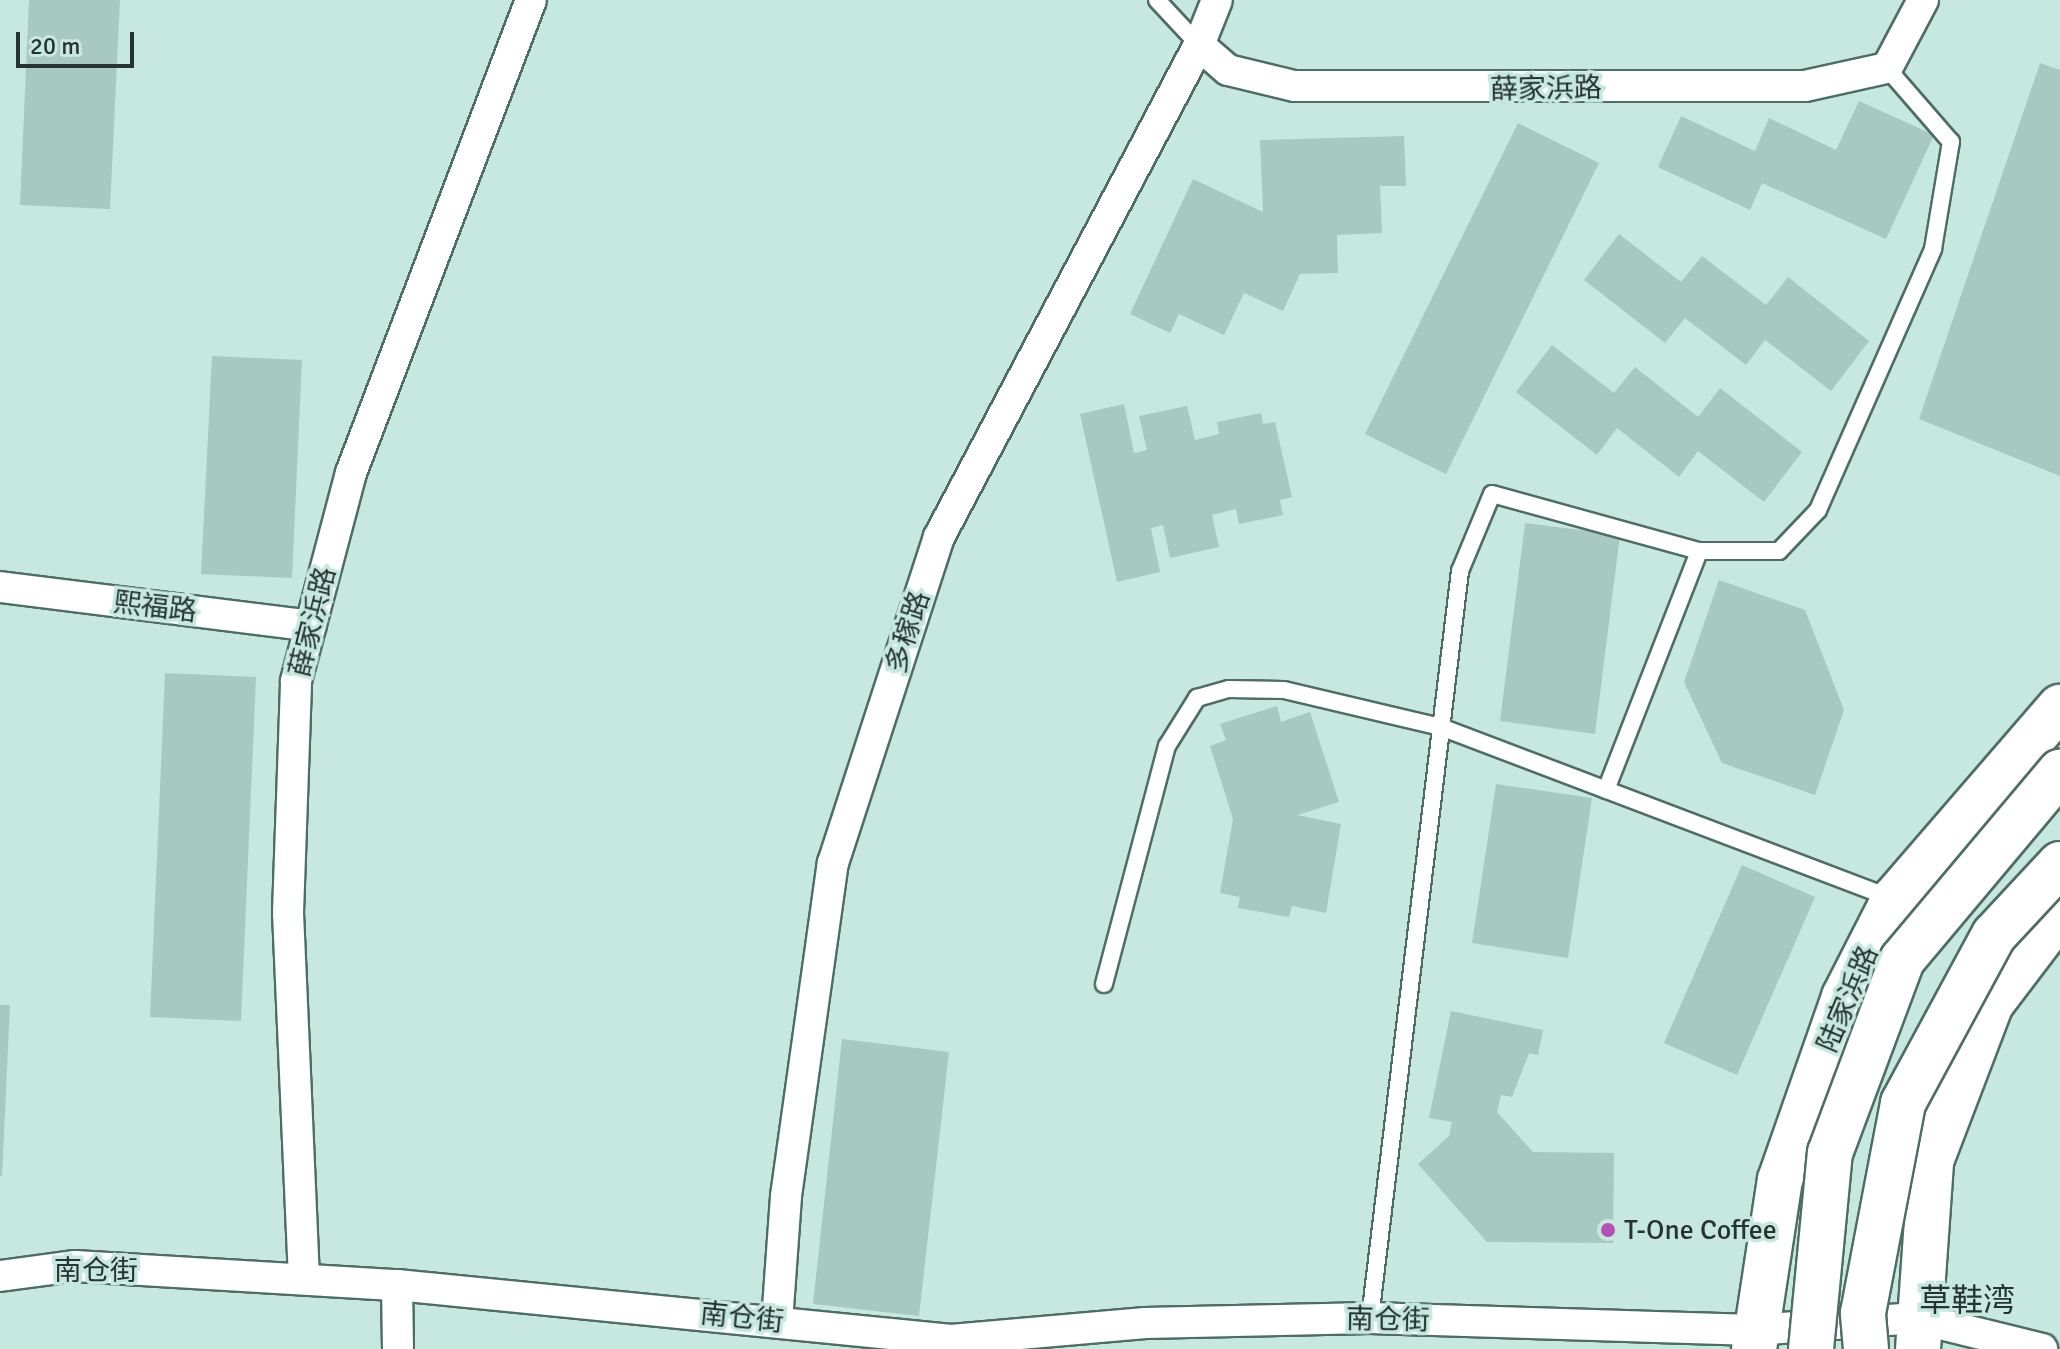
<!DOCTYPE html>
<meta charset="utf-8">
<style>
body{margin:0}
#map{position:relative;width:2060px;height:1349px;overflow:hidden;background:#c6e8de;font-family:Signika,"Noto Sans SC",sans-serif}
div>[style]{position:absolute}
.building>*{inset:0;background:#a8c9c0}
.roads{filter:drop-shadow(2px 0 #4e6d65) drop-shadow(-2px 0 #4e6d65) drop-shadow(0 2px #4e6d65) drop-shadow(0 -2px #4e6d65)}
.service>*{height:16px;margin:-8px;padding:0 8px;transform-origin:8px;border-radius:8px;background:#fff}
.minor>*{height:30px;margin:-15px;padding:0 15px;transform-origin:15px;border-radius:15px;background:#fff}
.primary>*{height:44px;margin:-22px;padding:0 22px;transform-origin:22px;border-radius:22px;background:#fff}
.bridges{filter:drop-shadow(2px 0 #4e6d65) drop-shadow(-2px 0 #4e6d65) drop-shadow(0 2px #4e6d65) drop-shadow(0 -2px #4e6d65)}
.trunk-bridge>*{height:44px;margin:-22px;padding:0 22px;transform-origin:22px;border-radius:22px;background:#fff}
.dots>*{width:22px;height:22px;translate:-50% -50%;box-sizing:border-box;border:4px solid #c6e8de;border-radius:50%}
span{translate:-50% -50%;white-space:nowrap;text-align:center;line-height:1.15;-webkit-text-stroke:7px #c6e8de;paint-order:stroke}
.street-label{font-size:28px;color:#26332f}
.poi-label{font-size:28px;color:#26332f}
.left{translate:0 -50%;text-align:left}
.quarter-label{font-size:32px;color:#26332f}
.scale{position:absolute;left:16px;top:32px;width:118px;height:36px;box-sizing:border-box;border:4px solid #26332f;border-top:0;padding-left:10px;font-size:24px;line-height:28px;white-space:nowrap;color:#26332f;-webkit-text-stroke:6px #c6e8de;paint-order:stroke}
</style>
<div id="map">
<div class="building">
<i style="clip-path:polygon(29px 0,120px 0,110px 209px,20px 205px)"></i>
<i style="clip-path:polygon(2040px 63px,2060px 70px,2060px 476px,1919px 419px)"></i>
<i style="clip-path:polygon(1859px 101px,1934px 135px,1886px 239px,1762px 183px,1750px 210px,1658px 167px,1681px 116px,1755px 151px,1769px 118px,1836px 150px)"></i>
<i style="clip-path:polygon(1518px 123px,1599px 163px,1446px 474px,1365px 434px)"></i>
<i style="clip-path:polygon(1404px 136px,1406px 186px,1380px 186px,1382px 233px,1337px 235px,1338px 273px,1300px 274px,1283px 311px,1244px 293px,1224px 335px,1179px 314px,1170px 333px,1130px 314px,1193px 179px,1263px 212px,1260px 140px)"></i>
<i style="clip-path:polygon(1619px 234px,1681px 282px,1702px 256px,1766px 305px,1788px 277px,1869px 341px,1831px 391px,1765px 340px,1746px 365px,1685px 318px,1665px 343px,1584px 280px)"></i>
<i style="clip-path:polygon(1552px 345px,1614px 393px,1635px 367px,1698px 417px,1720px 388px,1802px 452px,1764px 502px,1698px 451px,1679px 477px,1617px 428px,1597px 455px,1516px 392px)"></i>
<i style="clip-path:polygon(212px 356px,302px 360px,292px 578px,201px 574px)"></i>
<i style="clip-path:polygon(1124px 404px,1134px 453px,1147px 450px,1139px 416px,1187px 406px,1195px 440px,1219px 434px,1217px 422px,1261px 413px,1263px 424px,1275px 422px,1292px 497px,1280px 500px,1283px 515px,1239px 524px,1236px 509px,1212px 515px,1219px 547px,1170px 558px,1163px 525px,1151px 528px,1160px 572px,1117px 582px,1080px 414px)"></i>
<i style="clip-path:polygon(1525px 523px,1620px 535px,1595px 734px,1500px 721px)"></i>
<i style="clip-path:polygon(1719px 580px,1805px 610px,1844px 710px,1815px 795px,1722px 763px,1684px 682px)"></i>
<i style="clip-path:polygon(165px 673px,256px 677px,241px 1021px,150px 1017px)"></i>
<i style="clip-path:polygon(1277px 706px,1281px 722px,1310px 712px,1339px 802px,1297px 815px,1341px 824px,1326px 913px,1292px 906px,1289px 917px,1238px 908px,1240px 897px,1220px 893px,1233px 819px,1210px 746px,1226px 740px,1220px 724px)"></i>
<i style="clip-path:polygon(1496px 784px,1592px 798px,1568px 958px,1472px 943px)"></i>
<i style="clip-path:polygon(1742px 865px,1815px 897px,1737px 1075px,1664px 1043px)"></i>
<i style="clip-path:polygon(0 1005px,10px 1005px,2px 1176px,0 1176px)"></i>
<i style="clip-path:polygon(1451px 1011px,1543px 1030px,1538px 1055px,1529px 1053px,1512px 1097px,1501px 1095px,1497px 1112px,1533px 1152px,1614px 1153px,1613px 1243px,1487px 1242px,1418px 1164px,1449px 1136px,1452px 1122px,1429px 1118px)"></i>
<i style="clip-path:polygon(842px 1039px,949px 1052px,919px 1316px,813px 1304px)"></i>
</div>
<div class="roads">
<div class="service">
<i style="left:1157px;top:0;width:62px;rotate:47deg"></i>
<i style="left:1606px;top:790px;width:256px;rotate:-68.7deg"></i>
<i style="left:1104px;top:984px;width:246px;rotate:-75.2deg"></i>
<i style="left:1167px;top:746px;width:57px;rotate:-58deg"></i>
<i style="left:1197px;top:698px;width:33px;rotate:-16deg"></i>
<i style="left:1229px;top:689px;width:55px;rotate:1deg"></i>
<i style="left:1284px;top:690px;width:161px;rotate:13.3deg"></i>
<i style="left:1441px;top:727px;width:481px;rotate:20.8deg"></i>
<i style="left:1370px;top:1318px;width:752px;rotate:-83.13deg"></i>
<i style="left:1460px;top:571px;width:83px;rotate:-67.4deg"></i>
<i style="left:1492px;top:494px;width:215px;rotate:15.4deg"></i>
<i style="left:1699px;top:551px;width:80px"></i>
<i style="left:1779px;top:551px;width:57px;rotate:-46.4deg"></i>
<i style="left:1818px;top:510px;width:285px;rotate:-66.2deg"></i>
<i style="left:1933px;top:249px;width:109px;rotate:-80.5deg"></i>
<i style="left:1951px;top:142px;width:98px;rotate:-130.9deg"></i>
</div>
<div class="minor">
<i style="left:1199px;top:45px;width:38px;rotate:41deg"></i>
<i style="left:1228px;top:70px;width:68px;rotate:13.6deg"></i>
<i style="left:1294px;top:86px;width:511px"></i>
<i style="left:1805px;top:86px;width:84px;rotate:-12.4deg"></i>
<i style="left:1887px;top:68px;width:77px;rotate:-62.1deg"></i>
<i style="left:0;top:587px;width:313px;rotate:7.1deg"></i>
<i style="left:0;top:1276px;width:76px;rotate:-7.6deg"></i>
<i style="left:75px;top:1266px;width:323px;rotate:3.4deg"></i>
<i style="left:397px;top:1285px;width:557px;rotate:5.67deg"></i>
<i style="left:951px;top:1340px;width:195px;rotate:-5deg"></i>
<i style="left:1145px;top:1323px;width:225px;rotate:-1.3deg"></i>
<i style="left:1370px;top:1318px;width:385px;rotate:1.8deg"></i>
<i style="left:1755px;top:1330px;width:161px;rotate:-4.3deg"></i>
<i style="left:1916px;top:1318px;width:130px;rotate:13.8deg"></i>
<i style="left:304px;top:1279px;width:366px;rotate:-92.5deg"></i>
<i style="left:288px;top:913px;width:232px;rotate:-88deg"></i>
<i style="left:296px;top:681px;width:215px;rotate:-75.2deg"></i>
<i style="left:351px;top:473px;width:506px;rotate:-69.17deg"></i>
<i style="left:397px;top:1285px;width:64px;rotate:89.1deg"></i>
<i style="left:777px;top:1322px;width:126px;rotate:-85.9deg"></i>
<i style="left:786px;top:1196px;width:336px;rotate:-82deg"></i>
<i style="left:833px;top:863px;width:343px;rotate:-72deg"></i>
<i style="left:939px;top:537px;width:556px;rotate:-62.15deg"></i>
<i style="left:1199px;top:45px;width:48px;rotate:-68.2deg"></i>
</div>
<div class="primary">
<i style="left:1754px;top:1349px;width:171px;rotate:-81.3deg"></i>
<i style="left:1780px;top:1180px;width:194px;rotate:-70.7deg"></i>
<i style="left:1844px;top:997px;width:110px;rotate:-63deg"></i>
<i style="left:1894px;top:899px;width:254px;rotate:-49.2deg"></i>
<i style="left:1918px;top:1349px;width:188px;rotate:-86deg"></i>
<i style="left:1931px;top:1161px;width:168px;rotate:-69.1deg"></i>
<i style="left:1991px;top:1004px;width:114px;rotate:-52.8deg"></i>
</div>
</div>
<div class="bridges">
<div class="trunk-bridge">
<i style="left:1811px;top:1349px;width:197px;rotate:-84.5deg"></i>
<i style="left:1830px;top:1153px;width:206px;rotate:-69.5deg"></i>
<i style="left:1902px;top:960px;width:246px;rotate:-50deg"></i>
<i style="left:1866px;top:1349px;width:36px;rotate:-95deg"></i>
<i style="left:1863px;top:1313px;width:214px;rotate:-79.2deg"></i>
<i style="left:1903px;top:1103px;width:191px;rotate:-61.6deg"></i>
<i style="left:1994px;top:935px;width:97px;rotate:-47.1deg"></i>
</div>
</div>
<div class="dots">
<i style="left:1608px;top:1230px;background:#b351b7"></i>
</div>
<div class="street-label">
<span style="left:1546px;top:89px;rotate:-1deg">薛家浜路</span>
<span style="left:155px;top:607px;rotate:7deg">熙福路</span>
<span style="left:313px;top:622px;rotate:-76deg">薛家浜路</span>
<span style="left:908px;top:632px;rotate:-72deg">多稼路</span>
<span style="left:1848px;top:999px;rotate:-67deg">陆家浜路</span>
<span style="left:96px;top:1271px">南仓街</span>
<span style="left:742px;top:1318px;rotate:6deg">南仓街</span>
<span style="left:1388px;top:1320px;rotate:1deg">南仓街</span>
</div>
<div class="poi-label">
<span class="left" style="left:1624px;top:1230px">T-One Coffee</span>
</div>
<div class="quarter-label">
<span style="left:1967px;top:1301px">草鞋湾</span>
</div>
<div class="scale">20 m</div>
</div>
